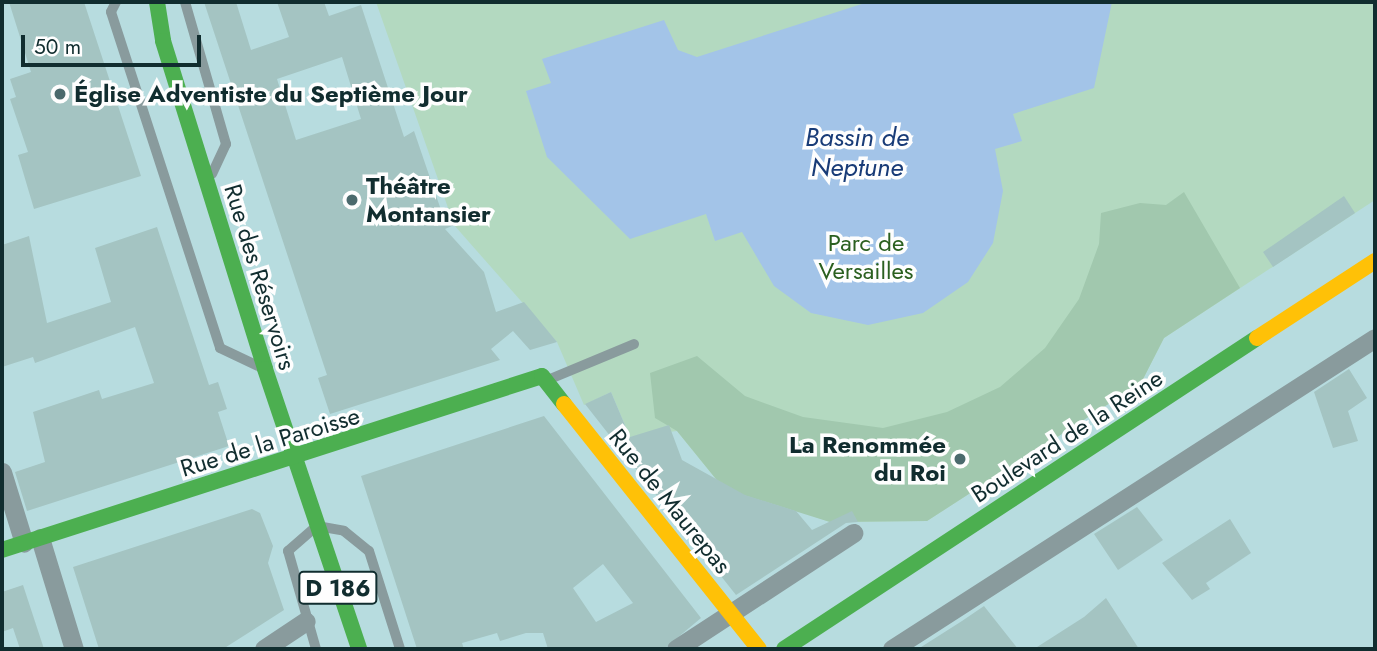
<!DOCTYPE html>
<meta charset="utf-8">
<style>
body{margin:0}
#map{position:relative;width:1377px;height:651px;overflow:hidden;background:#b7dcdf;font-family:Jost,sans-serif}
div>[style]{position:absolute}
.green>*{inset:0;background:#b3d9c0}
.forest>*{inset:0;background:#a1c8ae}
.water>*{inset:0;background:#a3c4e8}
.building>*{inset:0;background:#a4c4c2}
.lane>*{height:10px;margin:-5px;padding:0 5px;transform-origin:5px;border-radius:5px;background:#899b9d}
.street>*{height:19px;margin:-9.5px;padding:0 9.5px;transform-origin:9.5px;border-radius:9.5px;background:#899b9d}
.fast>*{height:16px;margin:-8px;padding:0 8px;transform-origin:8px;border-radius:8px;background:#4caf50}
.slow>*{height:16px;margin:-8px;padding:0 8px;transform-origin:8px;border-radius:8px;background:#ffc107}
.dots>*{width:19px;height:19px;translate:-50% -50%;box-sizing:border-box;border:4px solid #fefefe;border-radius:50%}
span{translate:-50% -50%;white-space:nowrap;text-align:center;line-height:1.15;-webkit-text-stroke:7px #fefefe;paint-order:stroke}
.shield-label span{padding:2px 5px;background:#fefefe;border:2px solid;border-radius:5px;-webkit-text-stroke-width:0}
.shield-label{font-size:23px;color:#112d2f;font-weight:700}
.poi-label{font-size:24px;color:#112d2f;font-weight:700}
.left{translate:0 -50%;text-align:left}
.right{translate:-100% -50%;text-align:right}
.park-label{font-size:24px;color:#2b6020}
.street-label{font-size:24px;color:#112d2f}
.water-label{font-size:26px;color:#183b77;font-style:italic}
.frame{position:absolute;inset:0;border:4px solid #112d2f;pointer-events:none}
.scale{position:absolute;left:21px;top:35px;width:180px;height:32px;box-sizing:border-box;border:4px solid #112d2f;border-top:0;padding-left:9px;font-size:21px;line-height:24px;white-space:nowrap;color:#112d2f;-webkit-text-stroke:5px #fefefe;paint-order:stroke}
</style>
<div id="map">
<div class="green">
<i style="clip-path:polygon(376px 2px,1375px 2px,1375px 200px,1164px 338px,1141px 383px,927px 521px,830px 522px,720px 484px,677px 431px,630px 437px,611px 392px,584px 405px,557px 342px,454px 225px)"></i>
</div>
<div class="forest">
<i style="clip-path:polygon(1184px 192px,1240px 288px,1164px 338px,1141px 383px,927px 521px,830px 522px,737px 493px,720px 484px,677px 431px,655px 418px,650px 373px,697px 356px,745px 396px,803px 417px,883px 428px,947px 412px,1000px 387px,1045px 348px,1079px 299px,1099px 244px,1101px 213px,1140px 203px,1166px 205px)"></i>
</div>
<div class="water">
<i style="clip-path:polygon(868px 2px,1112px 2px,1094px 88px,1013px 114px,1022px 141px,995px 149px,1003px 191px,993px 243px,968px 282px,923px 313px,868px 325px,811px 313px,774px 286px,742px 232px,715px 241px,706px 214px,630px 239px,547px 157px,526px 91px,551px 83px,542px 59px,664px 20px,678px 50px,697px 57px)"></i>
</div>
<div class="building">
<i style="clip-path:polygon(9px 2px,84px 2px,141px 176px,34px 209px,18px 155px,28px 152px,10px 99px,16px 97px,10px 79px,31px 72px)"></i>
<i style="clip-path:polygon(evenodd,204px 2px,236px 2px,251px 50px,289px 37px,277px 2px,324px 2px,329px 16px,361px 5px,404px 137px,414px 131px,441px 210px,447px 208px,454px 225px,445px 229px,484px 272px,496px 312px,524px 302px,557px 342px,530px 350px,513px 331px,491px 349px,500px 360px,330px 414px,318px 378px,327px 375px,204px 2px,342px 57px,361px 119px,296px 140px,277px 79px,342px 57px)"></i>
<i style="clip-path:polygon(1344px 196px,1355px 213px,1273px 267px,1263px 252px)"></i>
<i style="clip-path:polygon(157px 227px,209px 385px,218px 382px,227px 409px,218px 412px,229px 446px,27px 511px,15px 472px,45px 462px,33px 412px,99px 390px,102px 399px,154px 383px,135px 327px,35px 363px,33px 357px,2px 367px,2px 245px,29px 236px,47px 323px,111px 302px,95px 248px)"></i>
<i style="clip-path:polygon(1349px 369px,1367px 398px,1348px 411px,1358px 441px,1333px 448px,1314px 392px)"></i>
<i style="clip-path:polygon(611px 392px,630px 437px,669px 425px,682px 460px,745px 495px,796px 511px,812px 530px,852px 511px,858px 522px,846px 523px,736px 595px,709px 561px,719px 553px,682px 507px,672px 515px,585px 404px)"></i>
<i style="clip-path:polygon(evenodd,544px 416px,701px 618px,664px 649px,548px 649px,543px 633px,526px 633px,500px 641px,497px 633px,462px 643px,464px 649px,417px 649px,361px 476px,544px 416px,603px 564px,633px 603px,596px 622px,573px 588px,603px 564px)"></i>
<i style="clip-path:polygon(1137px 507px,1163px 540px,1118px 570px,1094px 534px)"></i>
<i style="clip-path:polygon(252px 509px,260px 513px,273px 546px,268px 563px,284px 610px,223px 649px,99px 649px,73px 567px)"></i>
<i style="clip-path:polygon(1230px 519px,1251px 553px,1206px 583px,1210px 589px,1192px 600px,1162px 563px)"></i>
<i style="clip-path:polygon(23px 585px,44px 649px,20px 649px,13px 628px,2px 632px,2px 592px)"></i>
<i style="clip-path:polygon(1106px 598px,1139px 649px,1034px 649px,1084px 617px)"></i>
<i style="clip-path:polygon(984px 606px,1018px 649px,918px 649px,962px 621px)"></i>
</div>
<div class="lane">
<i style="left:116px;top:2px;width:11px;rotate:117deg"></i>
<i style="left:111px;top:12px;width:353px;rotate:72deg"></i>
<i style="left:220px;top:348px;width:42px;rotate:25.3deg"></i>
<i style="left:185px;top:2px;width:148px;rotate:73.9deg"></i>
<i style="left:226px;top:144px;width:33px;rotate:115deg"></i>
<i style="left:550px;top:379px;width:91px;rotate:-22.6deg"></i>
<i style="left:316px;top:649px;width:102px;rotate:-105.9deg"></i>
<i style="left:288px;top:551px;width:38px;rotate:-41deg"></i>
<i style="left:317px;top:526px;width:27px;rotate:10deg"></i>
<i style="left:344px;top:531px;width:32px;rotate:39deg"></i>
<i style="left:369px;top:551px;width:103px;rotate:72.4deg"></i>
</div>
<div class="street">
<i style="left:2px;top:472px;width:74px;rotate:72.8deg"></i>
<i style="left:40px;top:538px;width:116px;rotate:73deg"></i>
<i style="left:264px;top:649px;width:50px;rotate:-33.7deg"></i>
<i style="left:676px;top:649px;width:212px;rotate:-33.2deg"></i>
<i style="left:892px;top:649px;width:574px;rotate:-32.78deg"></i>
</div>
<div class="fast">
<i style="left:157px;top:2px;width:39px;rotate:81deg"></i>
<i style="left:163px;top:41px;width:343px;rotate:72.7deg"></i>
<i style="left:265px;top:369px;width:295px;rotate:71.4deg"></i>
<i style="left:2px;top:550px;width:567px;rotate:-17.86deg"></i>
<i style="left:542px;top:376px;width:36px;rotate:52deg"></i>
<i style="left:784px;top:649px;width:566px;rotate:-33.33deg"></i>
</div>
<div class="slow">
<i style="left:1257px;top:338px;width:141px;rotate:-33.1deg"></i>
<i style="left:564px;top:404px;width:313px;rotate:51.5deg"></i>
</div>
<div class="dots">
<i style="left:60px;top:94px;background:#4b6a6d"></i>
<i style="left:352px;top:200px;background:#4b6a6d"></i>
<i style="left:960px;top:459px;background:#4b6a6d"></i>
</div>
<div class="shield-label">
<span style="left:338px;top:588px">D 186</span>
</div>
<div class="poi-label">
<span class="left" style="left:74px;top:94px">Église Adventiste du Septième Jour</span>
<span class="left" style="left:366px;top:200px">Théâtre<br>Montansier</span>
<span class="right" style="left:946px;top:459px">La Renommée<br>du Roi</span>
</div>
<div class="park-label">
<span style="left:866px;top:257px">Parc de<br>Versailles</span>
</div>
<div class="street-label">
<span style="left:260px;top:277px;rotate:73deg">Rue des Réservoirs</span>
<span style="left:1067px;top:436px;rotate:-33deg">Boulevard de la Reine</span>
<span style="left:270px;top:442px;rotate:-17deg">Rue de la Paroisse</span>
<span style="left:670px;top:501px;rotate:51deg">Rue de Maurepas</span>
</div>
<div class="water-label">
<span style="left:857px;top:153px">Bassin de<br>Neptune</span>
</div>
<div class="frame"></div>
<div class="scale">50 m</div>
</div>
